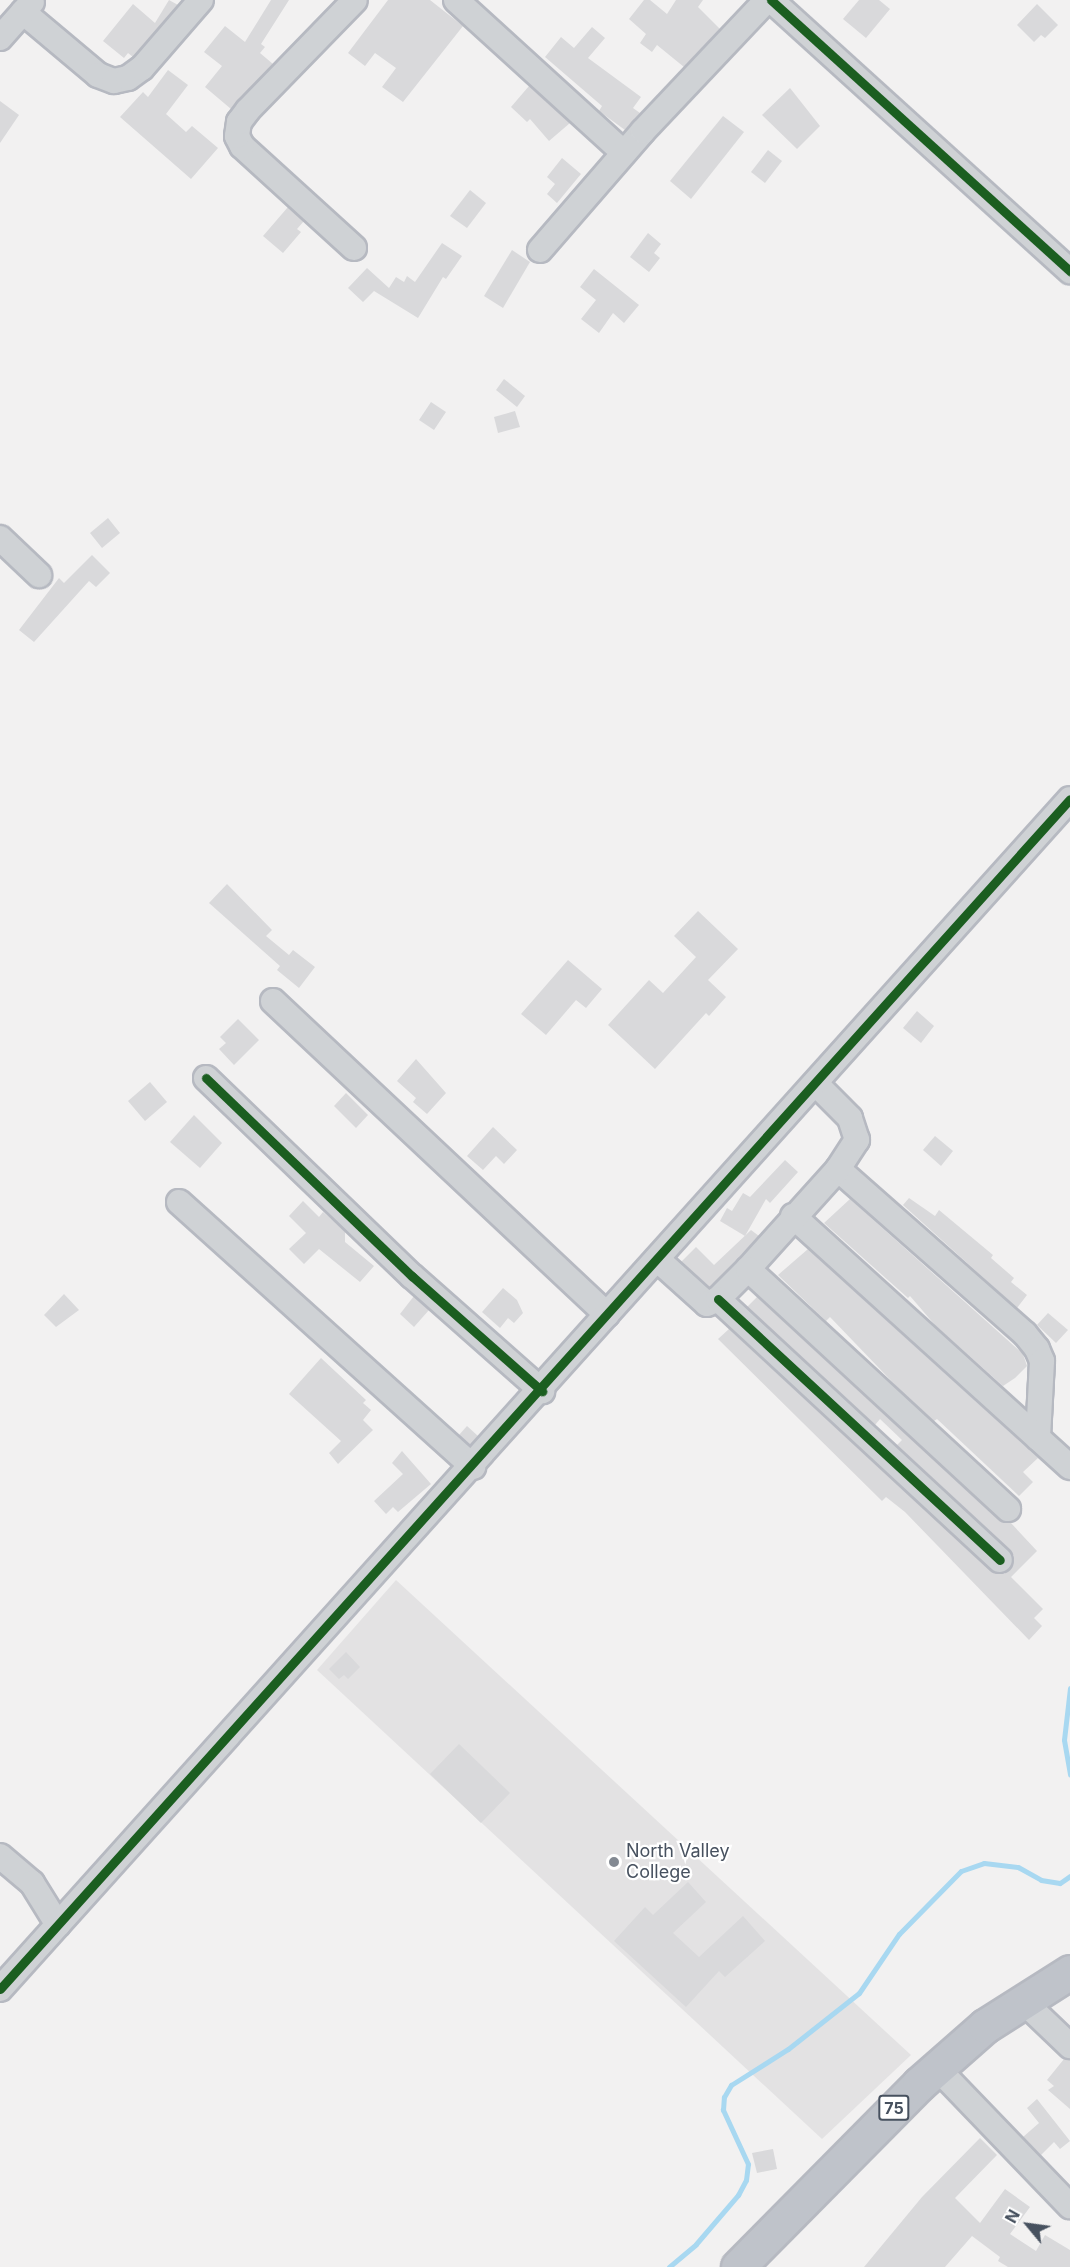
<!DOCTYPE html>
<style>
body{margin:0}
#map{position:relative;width:1070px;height:2267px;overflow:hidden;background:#f2f1f1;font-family:Inter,sans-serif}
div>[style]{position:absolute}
.education>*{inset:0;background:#e3e2e3}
.stream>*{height:5px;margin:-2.5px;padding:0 2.5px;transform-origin:2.5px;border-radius:2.5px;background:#a8d8f1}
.building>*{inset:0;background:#d9d9db}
.roads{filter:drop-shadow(2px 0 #b6b9c1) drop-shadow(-2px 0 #b6b9c1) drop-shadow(0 2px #b6b9c1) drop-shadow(0 -2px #b6b9c1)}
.minor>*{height:24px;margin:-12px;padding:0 12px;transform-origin:12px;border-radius:12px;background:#cfd2d5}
.highway>*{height:33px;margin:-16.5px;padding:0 16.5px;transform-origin:16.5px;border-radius:16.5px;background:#bfc3ca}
.cycleway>*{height:9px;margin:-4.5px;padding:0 4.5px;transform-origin:4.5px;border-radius:4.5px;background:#1b5e20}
.dots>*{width:16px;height:16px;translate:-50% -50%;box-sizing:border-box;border:3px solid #fff;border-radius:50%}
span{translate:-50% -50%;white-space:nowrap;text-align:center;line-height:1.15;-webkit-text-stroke:4.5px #fff;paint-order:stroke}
.shield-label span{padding:2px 4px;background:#fff;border:2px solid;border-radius:4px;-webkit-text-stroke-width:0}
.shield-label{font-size:16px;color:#47515f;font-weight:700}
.poi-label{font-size:18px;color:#47515f}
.left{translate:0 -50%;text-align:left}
.north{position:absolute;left:998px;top:2195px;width:60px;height:60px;-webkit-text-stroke:4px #fff;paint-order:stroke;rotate:299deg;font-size:16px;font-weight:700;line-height:24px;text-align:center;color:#47515f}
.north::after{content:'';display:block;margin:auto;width:21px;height:27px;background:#47515f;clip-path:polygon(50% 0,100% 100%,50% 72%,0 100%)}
</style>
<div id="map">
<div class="education">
<i style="clip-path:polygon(396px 1580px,911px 2055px,822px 2139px,317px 1670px)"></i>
</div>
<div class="stream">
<i style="left:1070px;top:1688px;width:52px;rotate:96.6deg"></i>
<i style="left:1064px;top:1740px;width:35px;rotate:80deg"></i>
<i style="left:669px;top:2267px;width:35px;rotate:-40deg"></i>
<i style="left:696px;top:2244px;width:65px;rotate:-49.4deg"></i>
<i style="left:738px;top:2195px;width:17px;rotate:-62deg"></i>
<i style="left:746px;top:2180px;width:16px;rotate:-83deg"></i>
<i style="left:748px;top:2164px;width:60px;rotate:-114.8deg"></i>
<i style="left:723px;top:2110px;width:13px;rotate:-86deg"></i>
<i style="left:724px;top:2097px;width:14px;rotate:-60deg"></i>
<i style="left:731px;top:2085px;width:67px;rotate:-32.3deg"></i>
<i style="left:788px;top:2049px;width:90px;rotate:-38.3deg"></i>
<i style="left:859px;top:1993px;width:71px;rotate:-55.9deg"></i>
<i style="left:899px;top:1934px;width:88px;rotate:-45.5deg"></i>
<i style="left:961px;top:1871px;width:24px;rotate:-19deg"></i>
<i style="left:984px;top:1863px;width:34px;rotate:7deg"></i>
<i style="left:1018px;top:1867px;width:26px;rotate:29deg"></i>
<i style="left:1041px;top:1880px;width:19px;rotate:9deg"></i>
<i style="left:1060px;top:1883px;width:12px;rotate:-35deg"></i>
</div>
<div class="building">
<i style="clip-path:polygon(169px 0,178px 5px,133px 57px,128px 53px,124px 58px,103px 41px,133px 4px,155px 23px)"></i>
<i style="clip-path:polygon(271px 0,289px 0,261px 44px,265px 47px,260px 53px,273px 64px,231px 109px,205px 87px,222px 66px,204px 52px,225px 26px,245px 42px)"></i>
<i style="clip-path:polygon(388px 0,430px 0,463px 26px,403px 102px,382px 87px,396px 68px,375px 53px,365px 66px,348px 53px)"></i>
<i style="clip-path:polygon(644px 0,650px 0,667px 14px,676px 0,703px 0,698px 7px,720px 29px,684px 67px,657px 45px,652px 52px,640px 43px,646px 34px,629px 19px)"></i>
<i style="clip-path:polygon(859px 0,879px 0,890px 9px,866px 38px,843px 19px)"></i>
<i style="clip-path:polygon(1037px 4px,1058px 25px,1045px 38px,1041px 35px,1034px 42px,1017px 25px)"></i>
<i style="clip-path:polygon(592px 27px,605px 38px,588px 58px,641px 97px,633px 108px,640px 113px,625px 130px,599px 111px,602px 106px,545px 57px,561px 37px,574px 48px)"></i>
<i style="clip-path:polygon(168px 70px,188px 85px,166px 114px,186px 132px,192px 126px,218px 148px,191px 179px,120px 117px,143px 92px,148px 97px)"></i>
<i style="clip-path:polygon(529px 86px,570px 123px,549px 141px,530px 119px,527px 122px,511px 107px)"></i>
<i style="clip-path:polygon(790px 88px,820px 126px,797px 149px,762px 115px)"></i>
<i style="clip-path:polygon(0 101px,19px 115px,0 143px)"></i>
<i style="clip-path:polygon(723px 116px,744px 132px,691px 199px,670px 181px)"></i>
<i style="clip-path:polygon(768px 150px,782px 161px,765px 183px,751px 172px)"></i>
<i style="clip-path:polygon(562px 158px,581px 174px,557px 203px,547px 194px,555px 184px,547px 177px)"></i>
<i style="clip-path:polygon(470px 190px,486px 203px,467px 228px,450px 216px)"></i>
<i style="clip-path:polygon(288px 207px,304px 221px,297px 229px,301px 232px,283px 253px,263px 236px)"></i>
<i style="clip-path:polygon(648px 233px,661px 244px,654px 253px,660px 258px,649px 272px,630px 257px)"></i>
<i style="clip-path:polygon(442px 243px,462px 256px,446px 279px,443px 277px,418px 318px,374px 291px,363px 302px,348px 288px,367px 268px,389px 288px,396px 277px,404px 282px,407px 276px,415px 282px)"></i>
<i style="clip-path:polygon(512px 250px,530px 262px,503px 308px,484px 296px)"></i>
<i style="clip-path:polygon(594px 269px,639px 305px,624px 323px,613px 313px,599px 333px,581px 319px,596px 300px,580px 287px)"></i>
<i style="clip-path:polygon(504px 379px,525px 396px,517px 407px,496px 390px)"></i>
<i style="clip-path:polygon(431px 402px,446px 412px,434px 430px,419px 420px)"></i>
<i style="clip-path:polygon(515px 411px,520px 427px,498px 433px,494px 417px)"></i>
<i style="clip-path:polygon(108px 518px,120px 533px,102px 548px,90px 533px)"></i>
<i style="clip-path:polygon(92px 555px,110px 573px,96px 587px,89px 581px,34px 642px,19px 630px,59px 578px,64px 583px)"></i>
<i style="clip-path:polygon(227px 884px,272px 930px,266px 936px,289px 955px,293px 950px,315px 967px,299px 988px,277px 970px,280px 966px,209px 903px)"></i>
<i style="clip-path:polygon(698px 911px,738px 949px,708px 980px,726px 997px,709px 1016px,706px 1013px,655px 1069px,608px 1025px,649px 980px,663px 993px,696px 957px,674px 936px)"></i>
<i style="clip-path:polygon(568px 960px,602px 989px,586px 1008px,576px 1000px,546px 1035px,521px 1014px)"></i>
<i style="clip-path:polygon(917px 1011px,934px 1026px,921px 1043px,903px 1028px)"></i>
<i style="clip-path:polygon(238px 1019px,259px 1040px,234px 1065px,219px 1049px,226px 1043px,220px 1037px)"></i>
<i style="clip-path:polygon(416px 1059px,446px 1093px,427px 1114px,413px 1102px,416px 1098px,397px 1081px)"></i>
<i style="clip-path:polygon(150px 1082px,167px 1102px,145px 1121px,128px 1101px)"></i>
<i style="clip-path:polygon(346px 1093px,368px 1115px,356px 1128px,334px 1106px)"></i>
<i style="clip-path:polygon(194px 1115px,222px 1143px,200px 1168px,170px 1142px)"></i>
<i style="clip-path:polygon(493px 1127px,517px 1150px,504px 1164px,496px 1156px,483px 1170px,467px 1156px)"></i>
<i style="clip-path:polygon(935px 1136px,953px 1151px,941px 1166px,923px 1150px)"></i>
<i style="clip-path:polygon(785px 1160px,798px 1172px,770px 1203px,766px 1199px,745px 1236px,720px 1221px,727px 1208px,732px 1211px,743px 1193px,750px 1197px)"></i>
<i style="clip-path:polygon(909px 1198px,935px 1216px,939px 1210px,993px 1255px,991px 1258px,1014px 1278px,1011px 1282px,1027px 1295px,1017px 1308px,903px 1205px)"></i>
<i style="clip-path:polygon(850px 1199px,1023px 1354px,1027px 1366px,1015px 1378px,1003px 1386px,935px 1325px,910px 1296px,908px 1298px,824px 1223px)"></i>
<i style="clip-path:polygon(303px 1201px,319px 1217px,323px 1212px,335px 1222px,345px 1232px,345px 1242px,374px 1266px,360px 1282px,319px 1249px,304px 1264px,289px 1249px,306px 1233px,289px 1216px)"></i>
<i style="clip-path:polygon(751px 1230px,759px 1236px,710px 1287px,681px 1262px,696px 1247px,714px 1265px)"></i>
<i style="clip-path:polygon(808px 1249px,1038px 1458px,1023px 1472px,1033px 1482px,1019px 1496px,937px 1419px,934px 1421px,902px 1392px,830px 1317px,826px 1321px,778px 1275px)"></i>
<i style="clip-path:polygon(503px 1288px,517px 1300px,523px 1313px,514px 1323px,508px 1318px,500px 1328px,482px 1312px)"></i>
<i style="clip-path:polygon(64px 1294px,79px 1310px,56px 1327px,44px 1315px)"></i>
<i style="clip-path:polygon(414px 1296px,429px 1310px,414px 1327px,400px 1314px)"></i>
<i style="clip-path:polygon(757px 1297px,998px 1519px,1011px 1523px,1037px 1551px,1011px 1577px,1043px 1609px,1034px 1618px,1042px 1626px,1029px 1640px,905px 1512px,886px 1497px,882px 1501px,718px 1339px,729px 1329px,990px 1570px,1004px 1574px,1011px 1569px,1014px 1556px,1010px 1550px,897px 1445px,902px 1440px,880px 1419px,875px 1425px,747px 1307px)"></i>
<i style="clip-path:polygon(1048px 1313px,1068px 1330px,1056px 1343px,1037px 1325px)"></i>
<i style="clip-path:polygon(321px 1358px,366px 1400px,363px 1403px,371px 1410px,363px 1420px,373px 1430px,338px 1464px,329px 1453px,341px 1441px,289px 1394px)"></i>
<i style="clip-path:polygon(467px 1426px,478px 1436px,470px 1445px,459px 1435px)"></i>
<i style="clip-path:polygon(402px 1451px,431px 1484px,398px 1512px,393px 1507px,386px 1514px,374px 1501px,403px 1474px,392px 1463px)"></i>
<i style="clip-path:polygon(346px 1652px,360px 1667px,348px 1679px,344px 1675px,339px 1679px,329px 1669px)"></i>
<i style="clip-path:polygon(459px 1744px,510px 1793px,481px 1823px,430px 1774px)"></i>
<i style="clip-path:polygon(688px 1882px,706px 1902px,673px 1933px,699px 1957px,743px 1916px,765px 1941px,725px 1977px,719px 1971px,686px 2007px,614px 1941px,645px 1907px,653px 1915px)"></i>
<i style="clip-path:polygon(1064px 2059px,1070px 2060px,1070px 2109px,1048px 2090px,1054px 2086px,1047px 2080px)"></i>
<i style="clip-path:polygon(1037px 2099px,1070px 2141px,1060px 2149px,1054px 2142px,1041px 2155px,1023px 2137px,1039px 2123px,1027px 2108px)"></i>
<i style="clip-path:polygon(980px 2138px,997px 2155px,955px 2198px,980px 2223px,1005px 2189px,1030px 2207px,1010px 2234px,1036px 2251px,1045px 2235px,1070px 2250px,1070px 2267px,1008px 2267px,998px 2261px,1000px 2257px,972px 2236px,945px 2267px,864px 2267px,922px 2197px)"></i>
<i style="clip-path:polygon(773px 2149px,777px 2169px,757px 2173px,752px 2153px)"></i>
</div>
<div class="roads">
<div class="minor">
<i style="left:456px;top:0;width:227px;rotate:42.3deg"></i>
<i style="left:771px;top:0;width:404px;rotate:42.2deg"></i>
<i style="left:23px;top:12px;width:98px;rotate:40deg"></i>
<i style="left:98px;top:75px;width:17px;rotate:21deg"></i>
<i style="left:114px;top:81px;width:14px;rotate:-12deg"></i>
<i style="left:128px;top:78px;width:17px;rotate:-36deg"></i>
<i style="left:142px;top:68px;width:90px;rotate:-49.1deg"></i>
<i style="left:0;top:38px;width:48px;rotate:-48.4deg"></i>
<i style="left:354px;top:248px;width:151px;rotate:-137.7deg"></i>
<i style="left:242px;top:146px;width:11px;rotate:-117deg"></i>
<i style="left:237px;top:136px;width:14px;rotate:-82deg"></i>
<i style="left:239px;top:122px;width:15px;rotate:-53deg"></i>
<i style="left:248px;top:110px;width:153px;rotate:-45.8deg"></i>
<i style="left:540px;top:250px;width:157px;rotate:-49.1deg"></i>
<i style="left:643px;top:131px;width:180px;rotate:-46.6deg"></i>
<i style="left:0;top:538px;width:54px;rotate:43.5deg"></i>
<i style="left:273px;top:1001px;width:458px;rotate:43.2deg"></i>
<i style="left:206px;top:1078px;width:286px;rotate:43.9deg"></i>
<i style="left:412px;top:1276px;width:174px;rotate:41.5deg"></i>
<i style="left:838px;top:1169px;width:249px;rotate:41.4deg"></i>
<i style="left:1025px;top:1334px;width:19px;rotate:51deg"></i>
<i style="left:1037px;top:1349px;width:13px;rotate:67deg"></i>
<i style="left:1042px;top:1361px;width:77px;rotate:93deg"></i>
<i style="left:179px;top:1202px;width:396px;rotate:42deg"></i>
<i style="left:793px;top:1216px;width:374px;rotate:42.2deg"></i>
<i style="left:657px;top:1259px;width:67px;rotate:42deg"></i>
<i style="left:707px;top:1304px;width:12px;rotate:-24deg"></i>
<i style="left:718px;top:1299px;width:42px;rotate:-45deg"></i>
<i style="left:748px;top:1269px;width:135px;rotate:-48deg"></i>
<i style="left:838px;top:1169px;width:35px;rotate:-57deg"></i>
<i style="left:857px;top:1140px;width:23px;rotate:-108deg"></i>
<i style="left:850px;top:1118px;width:49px;rotate:-135deg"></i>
<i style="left:748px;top:1269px;width:354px;rotate:42.7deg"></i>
<i style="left:718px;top:1299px;width:384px;rotate:42.8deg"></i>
<i style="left:0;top:1856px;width:42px;rotate:40.2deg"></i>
<i style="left:32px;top:1883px;width:49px;rotate:58.2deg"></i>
<i style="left:0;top:1989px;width:1600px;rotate:-48.04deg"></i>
<i style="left:1024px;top:2002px;width:64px;rotate:43.7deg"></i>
<i style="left:937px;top:2068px;width:192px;rotate:46.1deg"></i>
</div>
<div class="highway">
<i style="left:738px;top:2267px;width:257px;rotate:-45.3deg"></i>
<i style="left:919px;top:2084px;width:88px;rotate:-41.3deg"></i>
<i style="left:985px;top:2026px;width:101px;rotate:-32.4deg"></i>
</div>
</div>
<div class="cycleway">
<i style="left:771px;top:0;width:404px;rotate:42.2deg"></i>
<i style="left:206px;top:1078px;width:286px;rotate:43.9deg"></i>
<i style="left:412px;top:1276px;width:174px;rotate:41.5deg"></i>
<i style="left:718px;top:1299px;width:384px;rotate:42.8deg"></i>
<i style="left:0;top:1989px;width:1600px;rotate:-48.04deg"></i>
</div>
<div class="dots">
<i style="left:614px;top:1862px;background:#838992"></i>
</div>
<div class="shield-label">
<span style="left:894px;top:2108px">75</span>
</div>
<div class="poi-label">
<span class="left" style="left:626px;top:1862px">North Valley<br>College</span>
</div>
<div class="north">N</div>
</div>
